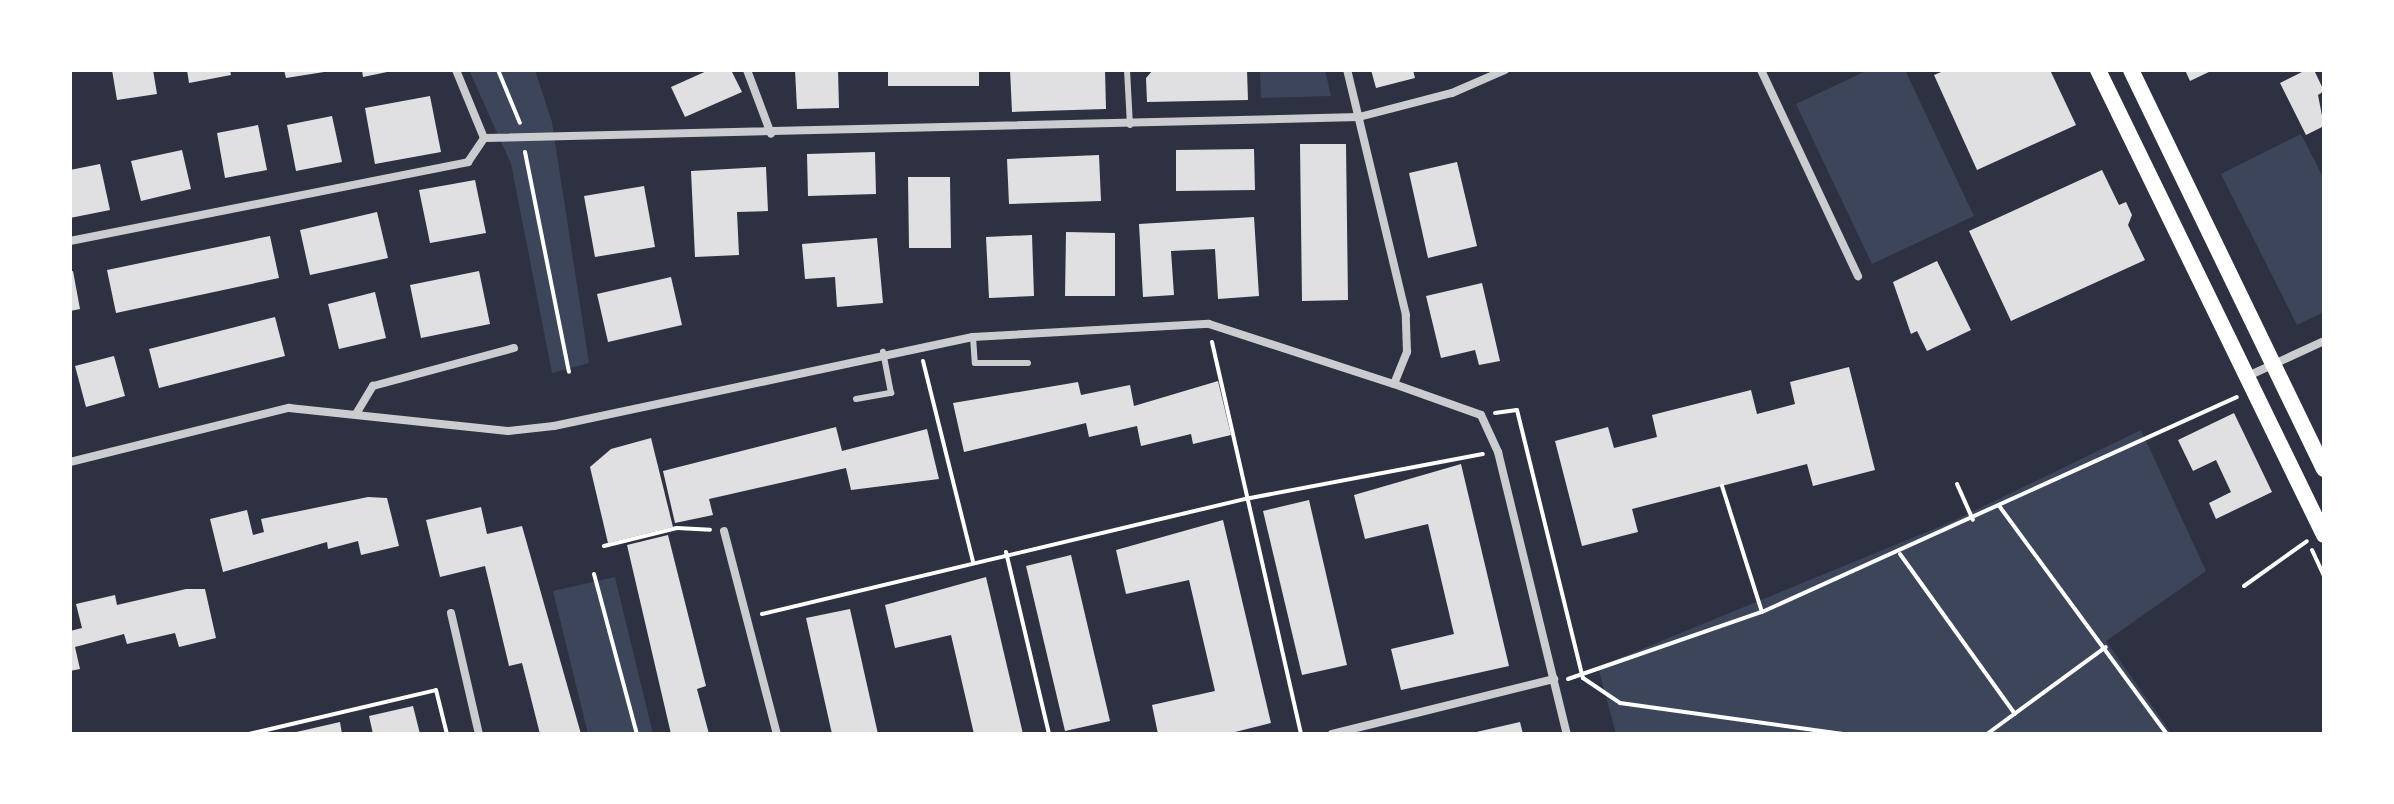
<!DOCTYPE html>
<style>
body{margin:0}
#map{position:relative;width:2394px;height:804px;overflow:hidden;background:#2d3142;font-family:"Archivo Narrow",sans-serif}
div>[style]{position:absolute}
.green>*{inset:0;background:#3c4559}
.building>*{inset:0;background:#e0e0e3}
.path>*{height:4px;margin:-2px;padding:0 2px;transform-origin:2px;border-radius:2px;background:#fff}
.service>*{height:6px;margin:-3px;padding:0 3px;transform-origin:3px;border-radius:3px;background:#caccd0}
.minor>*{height:8px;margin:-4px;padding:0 4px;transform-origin:4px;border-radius:4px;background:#caccd0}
.secondary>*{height:16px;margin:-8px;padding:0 8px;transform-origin:8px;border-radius:8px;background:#fff}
span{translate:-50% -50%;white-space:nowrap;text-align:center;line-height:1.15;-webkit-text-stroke:6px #fff;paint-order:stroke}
.frame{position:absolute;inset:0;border:72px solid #fff;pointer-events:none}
</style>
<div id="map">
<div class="green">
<i style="clip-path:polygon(469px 70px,535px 70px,552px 122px,589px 363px,552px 373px,511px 164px)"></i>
<i style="clip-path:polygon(1260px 70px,1325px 70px,1331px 96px,1261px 98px)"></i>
<i style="clip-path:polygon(1868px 70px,1905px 70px,1974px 216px,1872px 264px,1796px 104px)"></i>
<i style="clip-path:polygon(2301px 134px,2324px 179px,2324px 312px,2297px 325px,2221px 174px)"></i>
<i style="clip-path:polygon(2141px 430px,2206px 571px,2106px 641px,2172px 734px,1616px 734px,1598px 667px,1951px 522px)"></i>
<i style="clip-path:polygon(615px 577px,653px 734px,588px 734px,553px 591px)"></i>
</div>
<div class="building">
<i style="clip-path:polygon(112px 70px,153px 70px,157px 94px,117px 100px)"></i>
<i style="clip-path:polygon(187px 70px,230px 70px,231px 75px,189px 83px)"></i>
<i style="clip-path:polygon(284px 70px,324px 70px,324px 72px,286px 78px)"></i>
<i style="clip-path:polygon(362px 70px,392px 70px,392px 71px,363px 77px)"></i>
<i style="clip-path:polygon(709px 70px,731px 70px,742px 92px,685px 117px,671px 87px)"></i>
<i style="clip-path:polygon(795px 70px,838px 70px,839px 108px,797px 109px)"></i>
<i style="clip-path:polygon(888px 70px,979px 70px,979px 86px,888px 86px)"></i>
<i style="clip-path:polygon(1010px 70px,1105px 70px,1106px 109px,1012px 112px)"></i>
<i style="clip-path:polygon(1153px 70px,1247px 70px,1248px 100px,1147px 102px,1146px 78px)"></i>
<i style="clip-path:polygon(1371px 70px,1413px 70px,1415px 78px,1376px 88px)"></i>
<i style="clip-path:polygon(1946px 70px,2050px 70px,2076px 125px,1977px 170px,1934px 75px)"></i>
<i style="clip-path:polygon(2185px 70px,2213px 70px,2190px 81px)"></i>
<i style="clip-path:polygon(2306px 70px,2314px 70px,2324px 91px,2318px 95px,2324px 126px,2306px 135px,2280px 83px)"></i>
<i style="clip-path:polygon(430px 96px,441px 152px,375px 164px,365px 108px)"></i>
<i style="clip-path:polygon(332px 116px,342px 162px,296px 171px,287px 125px)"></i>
<i style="clip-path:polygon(258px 125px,267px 170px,225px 178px,217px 133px)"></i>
<i style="clip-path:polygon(1300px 144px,1346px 144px,1348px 300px,1302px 301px)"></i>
<i style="clip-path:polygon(1254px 149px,1255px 190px,1176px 191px,1176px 150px)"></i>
<i style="clip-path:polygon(182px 150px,191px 189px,141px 201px,131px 161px)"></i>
<i style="clip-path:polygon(875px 152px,876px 194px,808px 196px,807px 154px)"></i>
<i style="clip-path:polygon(1099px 155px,1101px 201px,1009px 204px,1007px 159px)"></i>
<i style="clip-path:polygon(1457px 162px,1477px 246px,1428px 258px,1409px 173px)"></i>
<i style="clip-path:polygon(100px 164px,110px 210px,70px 218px,70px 170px)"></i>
<i style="clip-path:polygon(766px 167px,768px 211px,737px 212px,739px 255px,695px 257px,691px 171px)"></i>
<i style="clip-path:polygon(2102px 170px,2119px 205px,2126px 202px,2132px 215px,2128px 225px,2145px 260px,2011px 321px,1969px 231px)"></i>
<i style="clip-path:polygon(908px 177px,950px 177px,951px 248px,909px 248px)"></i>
<i style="clip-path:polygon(475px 180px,486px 233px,430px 243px,419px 190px)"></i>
<i style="clip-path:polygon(644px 186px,655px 247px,595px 257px,584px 196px)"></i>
<i style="clip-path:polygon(377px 212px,388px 258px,310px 275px,300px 230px)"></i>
<i style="clip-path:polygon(1254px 217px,1259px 296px,1218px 299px,1215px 249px,1171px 251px,1174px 295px,1143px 297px,1139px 224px)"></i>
<i style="clip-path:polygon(1066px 232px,1115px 233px,1115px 296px,1065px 296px)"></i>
<i style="clip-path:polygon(1032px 235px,1034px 296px,989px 298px,986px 237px)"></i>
<i style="clip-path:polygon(270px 236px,279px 278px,116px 313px,107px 270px)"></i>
<i style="clip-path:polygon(877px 238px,883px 303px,837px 307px,835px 277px,805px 279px,802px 244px)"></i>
<i style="clip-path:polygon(1937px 261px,1971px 330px,1927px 351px,1917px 331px,1911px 334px,1893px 282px)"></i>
<i style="clip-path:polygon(73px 271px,80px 309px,70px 311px,70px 272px)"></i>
<i style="clip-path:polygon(479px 271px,490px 324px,421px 338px,410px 285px)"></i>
<i style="clip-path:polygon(671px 277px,682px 325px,608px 342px,597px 294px)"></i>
<i style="clip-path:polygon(1482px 283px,1500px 361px,1479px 365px,1475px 350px,1441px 358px,1426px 296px)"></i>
<i style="clip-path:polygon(375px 292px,386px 338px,339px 349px,328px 304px)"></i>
<i style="clip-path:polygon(275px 317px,285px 356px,159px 388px,149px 349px)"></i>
<i style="clip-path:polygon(114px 356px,125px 396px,86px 407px,75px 366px)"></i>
<i style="clip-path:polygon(1849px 367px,1875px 470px,1813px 486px,1807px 464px,1632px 509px,1638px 532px,1582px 546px,1555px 441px,1608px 427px,1614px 448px,1657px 437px,1652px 415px,1751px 390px,1757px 414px,1795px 404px,1790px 382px)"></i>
<i style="clip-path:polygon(1218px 381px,1231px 435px,1193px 444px,1191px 434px,1141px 446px,1137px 426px,1089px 437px,1086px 423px,964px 452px,953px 403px,1078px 382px,1081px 395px,1130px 385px,1134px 406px)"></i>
<i style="clip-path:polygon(2234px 413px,2272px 492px,2216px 519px,2209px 503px,2231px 492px,2216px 460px,2193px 471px,2178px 440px)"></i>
<i style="clip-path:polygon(836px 427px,842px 451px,927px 429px,939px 479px,851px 490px,846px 468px,709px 499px,713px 515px,675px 523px,663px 471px)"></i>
<i style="clip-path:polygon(651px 438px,673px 527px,608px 543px,590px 467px,611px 449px)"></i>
<i style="clip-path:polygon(1461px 464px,1509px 666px,1401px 690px,1391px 649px,1454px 634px,1428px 524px,1365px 539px,1354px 495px)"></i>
<i style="clip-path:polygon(368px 497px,387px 498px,399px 546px,361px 555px,358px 541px,328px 549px,327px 542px,223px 572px,210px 519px,247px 510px,253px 535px,264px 532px,261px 519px)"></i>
<i style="clip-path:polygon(1309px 500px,1347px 665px,1302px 675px,1263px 511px)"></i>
<i style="clip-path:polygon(481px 507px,487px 534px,522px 526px,581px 734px,540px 734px,522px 663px,509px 666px,485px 566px,440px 577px,426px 520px)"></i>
<i style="clip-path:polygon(1223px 520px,1271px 723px,1227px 734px,1158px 734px,1152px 705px,1215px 691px,1189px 580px,1126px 594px,1116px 550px)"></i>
<i style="clip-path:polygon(668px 535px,706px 686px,697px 689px,709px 734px,671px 734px,627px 545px)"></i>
<i style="clip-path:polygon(1071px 555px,1110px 721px,1065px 731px,1026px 566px)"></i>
<i style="clip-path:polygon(986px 577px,1023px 734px,974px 734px,951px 635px,895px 648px,885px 605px)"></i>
<i style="clip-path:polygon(186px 589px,205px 589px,216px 638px,179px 647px,175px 633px,127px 644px,124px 634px,75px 647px,80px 669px,70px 671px,70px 631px,82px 628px,76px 604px,115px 595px,117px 605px)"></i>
<i style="clip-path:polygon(850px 609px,878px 734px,832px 734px,806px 618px)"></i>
<i style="clip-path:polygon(413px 706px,420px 734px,373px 734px,369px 716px)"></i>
<i style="clip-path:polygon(340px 722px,342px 734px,292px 734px,292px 733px)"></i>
<i style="clip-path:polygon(1520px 722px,1523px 734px,1472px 734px,1472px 733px)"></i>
</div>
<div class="path">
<i style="left:498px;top:70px;width:57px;rotate:67.5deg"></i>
<i style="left:525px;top:152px;width:224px;rotate:78.7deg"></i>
<i style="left:1212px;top:342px;width:402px;rotate:77.2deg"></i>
<i style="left:923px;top:361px;width:206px;rotate:76deg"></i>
<i style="left:1495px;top:413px;width:22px;rotate:-8deg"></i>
<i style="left:1517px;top:410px;width:276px;rotate:76.2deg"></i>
<i style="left:1583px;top:678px;width:45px;rotate:34deg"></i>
<i style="left:1620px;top:703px;width:225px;rotate:7.9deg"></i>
<i style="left:1957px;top:484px;width:39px;rotate:66deg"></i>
<i style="left:1722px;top:486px;width:132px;rotate:72.4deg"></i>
<i style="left:2000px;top:507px;width:282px;rotate:53.7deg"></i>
<i style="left:604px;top:546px;width:75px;rotate:-13.9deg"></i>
<i style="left:677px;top:528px;width:33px;rotate:3deg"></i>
<i style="left:2312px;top:550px;width:29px;rotate:65deg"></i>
<i style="left:1006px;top:552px;width:187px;rotate:76.7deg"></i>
<i style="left:1900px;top:554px;width:197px;rotate:54.3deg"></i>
<i style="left:594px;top:574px;width:166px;rotate:75deg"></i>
<i style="left:2244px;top:586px;width:77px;rotate:-35.5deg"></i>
<i style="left:762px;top:614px;width:497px;rotate:-13.4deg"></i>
<i style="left:1245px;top:499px;width:242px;rotate:-10.7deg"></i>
<i style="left:1568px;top:679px;width:205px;rotate:-19.1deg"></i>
<i style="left:1762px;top:612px;width:521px;rotate:-24.35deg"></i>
<i style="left:249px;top:734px;width:192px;rotate:-13.2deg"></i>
<i style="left:436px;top:690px;width:45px;rotate:76deg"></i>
<i style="left:1987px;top:734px;width:147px;rotate:-36.2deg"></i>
</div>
<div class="service">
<i style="left:1127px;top:70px;width:55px;rotate:86.9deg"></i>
<i style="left:973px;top:337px;width:26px;rotate:86deg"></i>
<i style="left:975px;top:363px;width:53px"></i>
<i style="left:856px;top:399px;width:36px;rotate:-10deg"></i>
<i style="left:891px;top:393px;width:42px;rotate:-101deg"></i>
</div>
<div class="minor">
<i style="left:456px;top:70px;width:74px;rotate:67.6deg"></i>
<i style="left:747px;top:70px;width:68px;rotate:69.4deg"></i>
<i style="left:1761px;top:70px;width:228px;rotate:64.8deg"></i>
<i style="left:484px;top:138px;width:875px;rotate:-1.37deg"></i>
<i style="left:1359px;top:117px;width:96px;rotate:-14.5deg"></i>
<i style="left:1452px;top:93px;width:58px;rotate:-23.5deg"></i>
<i style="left:70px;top:241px;width:406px;rotate:-11.2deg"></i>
<i style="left:468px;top:162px;width:29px;rotate:-56deg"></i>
<i style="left:2248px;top:376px;width:84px;rotate:-24.7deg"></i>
<i style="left:1394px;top:384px;width:92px;rotate:19.6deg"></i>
<i style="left:1481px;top:415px;width:41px;rotate:65.3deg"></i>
<i style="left:1498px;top:452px;width:290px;rotate:76.3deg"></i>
<i style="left:356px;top:414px;width:33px;rotate:-59deg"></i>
<i style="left:373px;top:386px;width:146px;rotate:-15.1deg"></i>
<i style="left:70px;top:462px;width:226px;rotate:-13.9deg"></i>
<i style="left:289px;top:408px;width:220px;rotate:6deg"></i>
<i style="left:508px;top:431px;width:46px;rotate:-6.2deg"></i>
<i style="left:554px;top:426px;width:428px;rotate:-12deg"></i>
<i style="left:973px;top:337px;width:236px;rotate:-3.2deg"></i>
<i style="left:1209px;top:324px;width:194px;rotate:18deg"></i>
<i style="left:1394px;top:384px;width:35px;rotate:-68deg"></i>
<i style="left:1407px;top:352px;width:37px;rotate:-92deg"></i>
<i style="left:1406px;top:315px;width:252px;rotate:-103.5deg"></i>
<i style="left:724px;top:531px;width:210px;rotate:75.4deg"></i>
<i style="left:451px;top:613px;width:124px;rotate:77deg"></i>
<i style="left:1332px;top:734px;width:229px;rotate:-13.9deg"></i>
</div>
<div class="secondary">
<i style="left:2098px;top:70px;width:517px;rotate:64.08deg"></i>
<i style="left:2131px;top:70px;width:443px;rotate:64.2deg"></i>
</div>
<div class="frame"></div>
</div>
